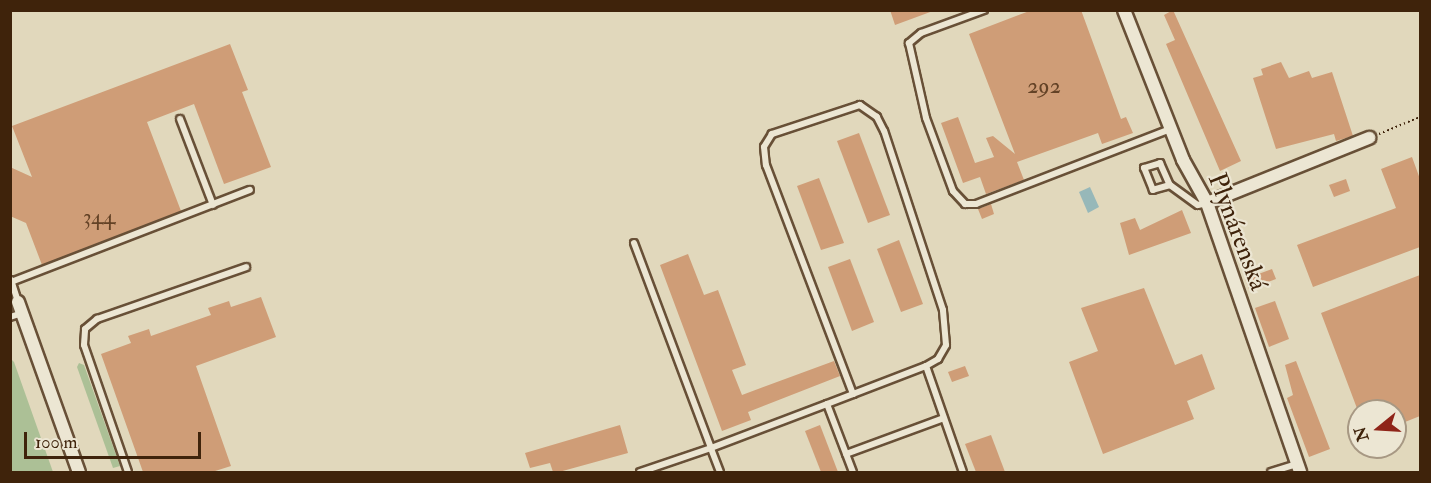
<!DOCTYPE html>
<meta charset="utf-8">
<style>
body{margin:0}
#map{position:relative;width:1431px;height:483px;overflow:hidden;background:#e1d8bc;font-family:"IM FELL Double Pica",serif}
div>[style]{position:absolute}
.green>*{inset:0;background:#acc096}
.water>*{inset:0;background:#97b8b9}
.building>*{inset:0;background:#cf9d77}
.path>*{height:2px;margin-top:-1px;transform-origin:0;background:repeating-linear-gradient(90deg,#3f230b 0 1.5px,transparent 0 4.5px)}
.roads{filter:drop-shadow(2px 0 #685037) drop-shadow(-2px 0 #685037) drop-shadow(0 2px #685037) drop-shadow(0 -2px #685037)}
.service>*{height:6px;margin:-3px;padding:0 3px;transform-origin:3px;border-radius:3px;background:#ece6d3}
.minor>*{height:12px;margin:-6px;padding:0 6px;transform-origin:6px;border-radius:6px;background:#ece6d3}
span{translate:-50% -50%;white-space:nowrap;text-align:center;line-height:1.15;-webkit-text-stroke:4.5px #ece6d3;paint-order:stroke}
.number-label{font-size:22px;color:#634226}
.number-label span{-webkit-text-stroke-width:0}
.street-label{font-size:26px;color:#3f230b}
.frame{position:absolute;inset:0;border:12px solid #3f230b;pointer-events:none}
.north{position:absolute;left:1347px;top:399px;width:60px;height:60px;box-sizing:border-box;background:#ece6d3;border:2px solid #a79883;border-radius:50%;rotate:252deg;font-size:16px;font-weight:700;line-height:24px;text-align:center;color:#3f230b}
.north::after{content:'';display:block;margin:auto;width:21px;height:27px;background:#8f2418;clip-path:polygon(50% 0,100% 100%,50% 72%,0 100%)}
.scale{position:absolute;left:24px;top:432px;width:177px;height:27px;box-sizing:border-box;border:3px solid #3f230b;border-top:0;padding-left:8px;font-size:18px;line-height:21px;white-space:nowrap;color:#3f230b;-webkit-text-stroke:4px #ece6d3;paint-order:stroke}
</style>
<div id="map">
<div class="green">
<i style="clip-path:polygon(10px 358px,14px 362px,53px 472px,11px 472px)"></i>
<i style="clip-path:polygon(79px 363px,84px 365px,120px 466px,113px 468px,77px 367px)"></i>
</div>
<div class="water">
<i style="clip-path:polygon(1090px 187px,1099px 207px,1088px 213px,1079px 192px)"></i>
</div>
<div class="building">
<i style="clip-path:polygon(890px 10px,932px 10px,933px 11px,895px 25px)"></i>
<i style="clip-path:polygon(1032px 10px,1081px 10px,1121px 119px,1126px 117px,1133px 133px,1102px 144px,1098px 133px,1017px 162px,1024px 180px,986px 194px,980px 177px,963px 183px,941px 123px,958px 117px,975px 163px,994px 157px,986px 138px,993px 136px,1015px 154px,969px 34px)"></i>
<i style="clip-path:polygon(1173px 10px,1241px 161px,1220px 171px,1166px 44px,1175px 40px,1164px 15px)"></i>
<i style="clip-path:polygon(230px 44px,248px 90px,242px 92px,271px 167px,224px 184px,194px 104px,147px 122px,181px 211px,42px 265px,26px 223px,10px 216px,10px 167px,32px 177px,12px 126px)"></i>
<i style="clip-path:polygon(1281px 62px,1289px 78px,1309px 71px,1312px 78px,1332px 72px,1353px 136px,1336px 141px,1334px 134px,1276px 149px,1253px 78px,1263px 75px,1261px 69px)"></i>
<i style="clip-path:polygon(859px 133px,890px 215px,868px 223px,837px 141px)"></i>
<i style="clip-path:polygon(1412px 157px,1420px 179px,1420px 247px,1313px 287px,1297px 245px,1396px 208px,1381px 169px)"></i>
<i style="clip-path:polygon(819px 178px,844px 243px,821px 250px,797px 186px)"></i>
<i style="clip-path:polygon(1346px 179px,1350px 191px,1334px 197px,1329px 185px)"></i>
<i style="clip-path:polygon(991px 204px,994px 214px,982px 219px,978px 209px)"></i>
<i style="clip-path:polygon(1182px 210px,1191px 233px,1129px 255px,1120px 223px,1135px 218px,1140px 230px)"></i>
<i style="clip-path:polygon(899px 240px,923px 304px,901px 312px,877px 249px)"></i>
<i style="clip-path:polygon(688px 254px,704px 295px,718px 290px,746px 365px,732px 370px,742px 395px,834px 361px,840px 376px,748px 412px,751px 420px,722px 431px,660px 265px)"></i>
<i style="clip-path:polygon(850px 259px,874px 322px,852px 331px,828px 267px)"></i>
<i style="clip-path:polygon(1272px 269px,1276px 279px,1249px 289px,1245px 279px)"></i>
<i style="clip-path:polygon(1420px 275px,1420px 416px,1395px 426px,1395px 411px,1358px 411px,1321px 313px)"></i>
<i style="clip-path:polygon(1144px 288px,1175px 365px,1202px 354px,1215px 389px,1187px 401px,1194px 419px,1103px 454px,1069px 362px,1098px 351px,1081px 308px)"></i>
<i style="clip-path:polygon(261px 297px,276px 337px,196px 366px,231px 466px,212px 472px,143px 472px,101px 354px,131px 343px,128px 336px,149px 329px,151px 336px,211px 315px,208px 308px,229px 301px,231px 307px)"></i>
<i style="clip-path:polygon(1275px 301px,1289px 339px,1269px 347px,1255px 308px)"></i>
<i style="clip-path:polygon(1296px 361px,1330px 449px,1309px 457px,1287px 398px,1293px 395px,1285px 365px)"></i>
<i style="clip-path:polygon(965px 366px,969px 376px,952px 382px,948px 372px)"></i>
<i style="clip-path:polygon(620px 425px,628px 453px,559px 472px,553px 472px,550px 463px,530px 468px,525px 453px)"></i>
<i style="clip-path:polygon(820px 425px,838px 472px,821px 472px,805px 431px)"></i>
<i style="clip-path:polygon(991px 435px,1005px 472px,976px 472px,965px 444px)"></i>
</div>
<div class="path">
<i style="left:1379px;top:134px;width:44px;rotate:-22.5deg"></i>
</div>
<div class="roads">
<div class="service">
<i style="left:984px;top:10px;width:67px;rotate:159.9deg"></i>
<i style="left:921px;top:33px;width:16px;rotate:140deg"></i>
<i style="left:909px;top:43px;width:77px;rotate:77.2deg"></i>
<i style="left:926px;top:118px;width:78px;rotate:69.7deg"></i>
<i style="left:953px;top:191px;width:18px;rotate:47deg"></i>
<i style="left:965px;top:204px;width:11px"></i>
<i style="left:976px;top:204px;width:208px;rotate:-21.1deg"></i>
<i style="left:180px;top:119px;width:92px;rotate:69deg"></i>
<i style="left:1170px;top:185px;width:18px;rotate:164deg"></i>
<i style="left:1153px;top:190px;width:24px;rotate:-112deg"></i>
<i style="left:1144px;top:168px;width:17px;rotate:-17deg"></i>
<i style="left:1160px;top:163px;width:24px;rotate:66deg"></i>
<i style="left:1170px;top:185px;width:34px;rotate:36deg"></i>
<i style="left:1198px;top:205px;width:9px;rotate:-13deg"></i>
<i style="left:634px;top:243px;width:219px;rotate:69.4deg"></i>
<i style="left:711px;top:448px;width:75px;rotate:161.3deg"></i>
<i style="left:11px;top:280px;width:23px;rotate:72deg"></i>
<i style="left:11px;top:282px;width:256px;rotate:-21.1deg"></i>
<i style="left:10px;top:317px;width:13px;rotate:-18deg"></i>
<i style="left:926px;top:366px;width:112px;rotate:70.8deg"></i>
<i style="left:827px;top:404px;width:73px;rotate:69.1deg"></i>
<i style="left:846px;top:454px;width:104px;rotate:-20.2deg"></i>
<i style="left:128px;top:472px;width:134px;rotate:-109.1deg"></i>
<i style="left:84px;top:345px;width:16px;rotate:-86deg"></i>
<i style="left:85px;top:329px;width:16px;rotate:-40deg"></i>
<i style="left:97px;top:319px;width:158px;rotate:-19.2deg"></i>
<i style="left:720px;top:472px;width:26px;rotate:-111deg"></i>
<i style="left:711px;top:448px;width:124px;rotate:-20.8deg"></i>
<i style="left:827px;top:404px;width:28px;rotate:-21deg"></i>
<i style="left:853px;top:394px;width:78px;rotate:-21deg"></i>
<i style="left:926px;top:366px;width:14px;rotate:-30deg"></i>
<i style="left:938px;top:359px;width:16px;rotate:-60deg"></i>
<i style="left:946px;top:345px;width:35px;rotate:-95deg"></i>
<i style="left:943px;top:310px;width:188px;rotate:-108.2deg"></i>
<i style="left:884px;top:131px;width:16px;rotate:-117deg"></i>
<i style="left:877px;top:117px;width:21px;rotate:-145deg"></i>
<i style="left:860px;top:105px;width:93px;rotate:161.8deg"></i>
<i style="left:772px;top:134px;width:15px;rotate:122deg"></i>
<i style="left:764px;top:147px;width:18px;rotate:84deg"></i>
<i style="left:766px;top:165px;width:245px;rotate:69.2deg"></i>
<i style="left:1271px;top:472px;width:27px;rotate:-17deg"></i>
</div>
<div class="minor">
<i style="left:1124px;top:10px;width:161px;rotate:68.5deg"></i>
<i style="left:1183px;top:160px;width:49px;rotate:60.8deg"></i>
<i style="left:1207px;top:203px;width:285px;rotate:70.9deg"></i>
<i style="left:1207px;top:203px;width:175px;rotate:-21.9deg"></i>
<i style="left:18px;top:302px;width:181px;rotate:70.3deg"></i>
</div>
</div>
<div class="number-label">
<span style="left:1044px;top:87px">292</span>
<span style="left:99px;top:218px">344</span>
</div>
<div class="street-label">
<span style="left:1237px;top:232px;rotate:69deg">Plynárenská</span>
</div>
<div class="frame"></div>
<div class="north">N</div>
<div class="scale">100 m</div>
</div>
